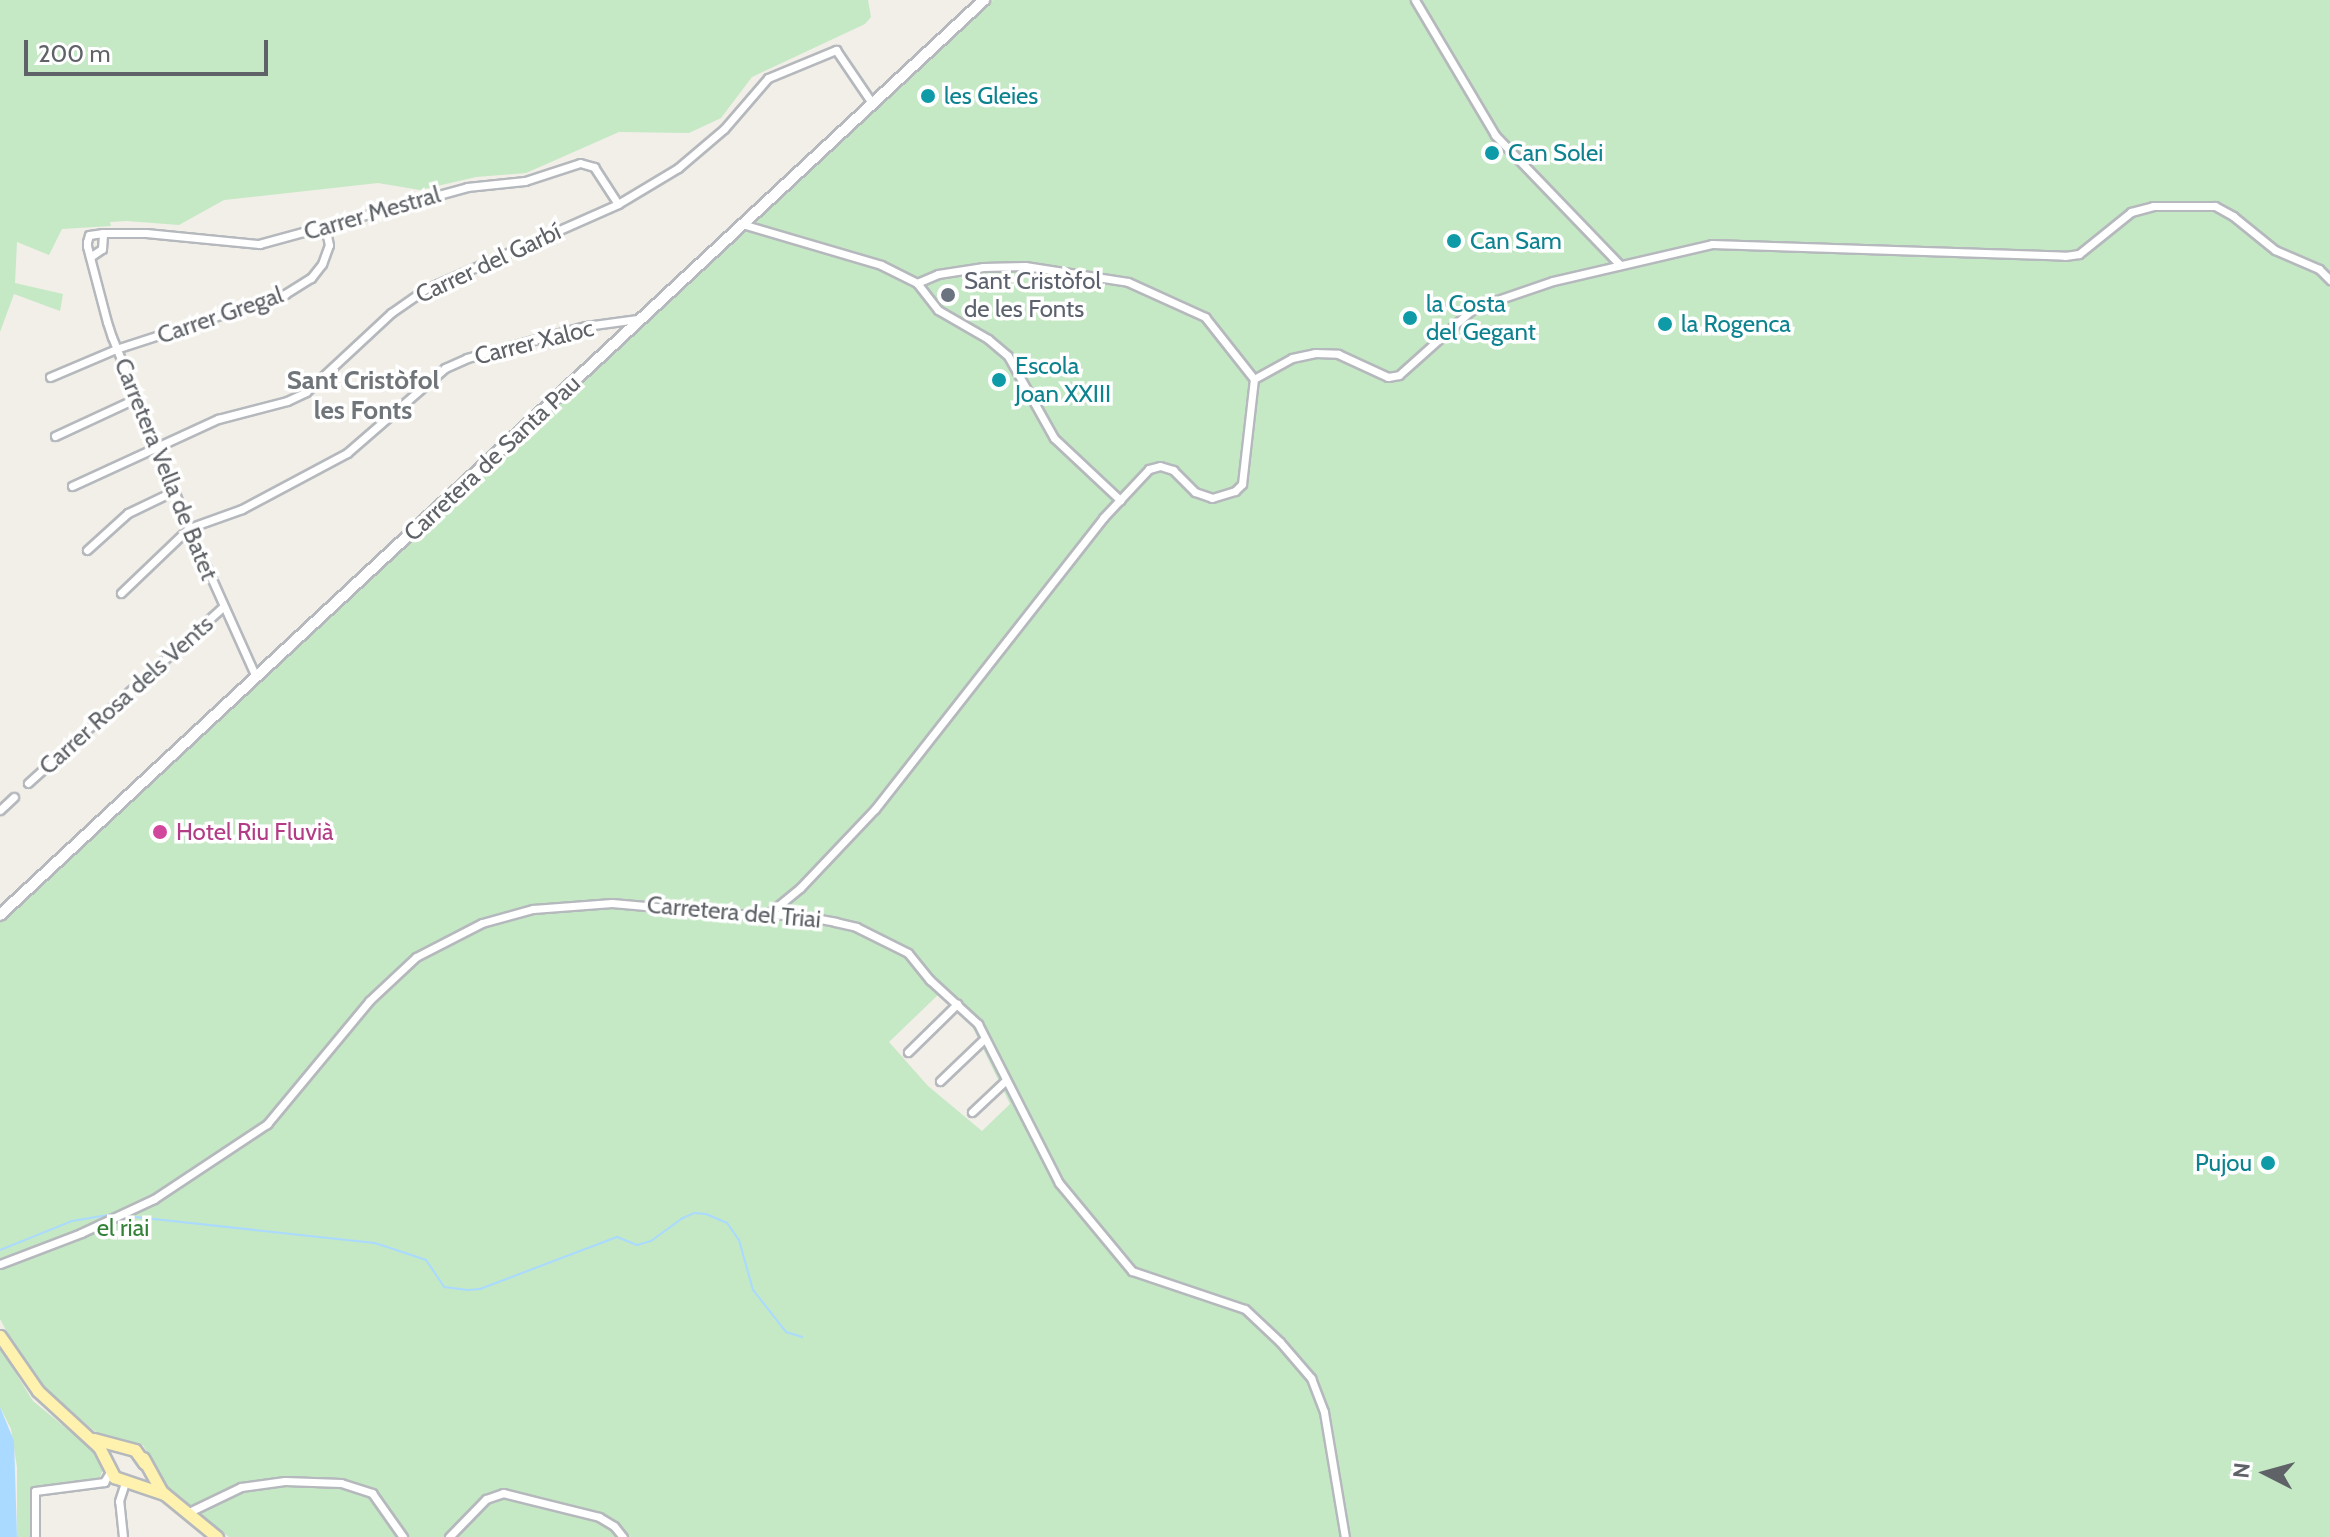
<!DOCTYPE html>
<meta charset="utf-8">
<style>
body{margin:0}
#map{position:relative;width:2330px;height:1537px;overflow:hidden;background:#f1efe8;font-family:Cabin,sans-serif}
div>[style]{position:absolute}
.green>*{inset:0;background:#c5e8c5}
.water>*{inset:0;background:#aadaff}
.stream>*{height:2px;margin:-1px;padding:0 1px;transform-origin:1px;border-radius:1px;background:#aadaff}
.roads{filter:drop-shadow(2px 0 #b5b8bc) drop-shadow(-2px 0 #b5b8bc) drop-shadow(0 2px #b5b8bc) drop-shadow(0 -2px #b5b8bc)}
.minor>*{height:7px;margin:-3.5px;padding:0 3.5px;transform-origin:3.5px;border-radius:3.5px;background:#fff}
.secondary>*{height:10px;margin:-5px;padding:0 5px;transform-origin:5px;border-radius:5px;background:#fff}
.primary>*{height:11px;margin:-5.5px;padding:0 5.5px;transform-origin:5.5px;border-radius:5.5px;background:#fff2af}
.dots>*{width:22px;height:22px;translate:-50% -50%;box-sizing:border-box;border:4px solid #fff;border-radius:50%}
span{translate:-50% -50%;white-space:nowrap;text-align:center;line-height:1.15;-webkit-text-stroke:7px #fff;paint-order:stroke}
.culture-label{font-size:24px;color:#0d838f}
.left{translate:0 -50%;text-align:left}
.right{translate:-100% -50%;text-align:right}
.street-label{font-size:24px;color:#5f6368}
.worship-label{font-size:24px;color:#5b616d}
.hotel-label{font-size:24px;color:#b23c85}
.park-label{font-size:24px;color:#348238}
.neighbourhood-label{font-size:26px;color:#70757a;font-weight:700}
.north{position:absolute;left:2226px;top:1433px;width:80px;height:80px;-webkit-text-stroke:6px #fff;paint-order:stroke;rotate:276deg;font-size:22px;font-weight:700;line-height:32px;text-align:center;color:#5f6368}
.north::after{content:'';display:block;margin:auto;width:28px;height:36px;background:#5f6368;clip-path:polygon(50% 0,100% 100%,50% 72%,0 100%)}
.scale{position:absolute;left:24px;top:40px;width:244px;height:36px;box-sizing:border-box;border:4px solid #5f6368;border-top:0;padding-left:10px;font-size:24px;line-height:28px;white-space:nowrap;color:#5f6368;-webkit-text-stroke:6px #fff;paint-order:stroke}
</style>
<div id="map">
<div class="green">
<i style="clip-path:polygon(0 0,868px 0,871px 17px,865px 24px,752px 77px,721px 118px,689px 133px,619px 132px,526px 173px,476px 177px,420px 190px,378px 183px,224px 200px,179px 225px,127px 221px,110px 222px,111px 226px,62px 229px,49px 255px,17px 242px,15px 283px,63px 294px,60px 311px,14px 294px,0 332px)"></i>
<i style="clip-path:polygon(evenodd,993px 0,2330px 0,2330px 1537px,229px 1537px,169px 1490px,143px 1445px,98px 1434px,47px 1392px,22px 1360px,0 1319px,0 922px,993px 0,941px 992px,970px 1022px,1010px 1104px,982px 1131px,928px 1086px,889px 1042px,941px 992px)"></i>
<i style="clip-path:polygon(0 1348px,33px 1401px,94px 1451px,103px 1469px,100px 1477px,91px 1481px,31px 1488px,30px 1537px,17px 1537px,17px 1467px,11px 1429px,0 1407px)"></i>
</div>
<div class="water">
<i style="clip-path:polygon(0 1407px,14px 1441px,17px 1537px,0 1537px)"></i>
</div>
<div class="stream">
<i style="left:126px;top:1216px;width:250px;rotate:6.2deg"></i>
<i style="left:375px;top:1243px;width:54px;rotate:18.4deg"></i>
<i style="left:426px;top:1260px;width:32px;rotate:56deg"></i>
<i style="left:444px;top:1287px;width:24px;rotate:7deg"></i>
<i style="left:468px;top:1290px;width:12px;rotate:-5deg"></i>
<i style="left:480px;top:1289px;width:147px;rotate:-20.8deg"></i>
<i style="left:617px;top:1237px;width:22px;rotate:22deg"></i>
<i style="left:637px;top:1245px;width:15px;rotate:-16deg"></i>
<i style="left:651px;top:1241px;width:37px;rotate:-36deg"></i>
<i style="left:681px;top:1219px;width:14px;rotate:-25deg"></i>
<i style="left:694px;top:1213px;width:12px;rotate:5deg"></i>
<i style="left:706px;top:1214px;width:23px;rotate:23deg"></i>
<i style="left:727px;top:1223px;width:21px;rotate:55deg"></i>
<i style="left:739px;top:1240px;width:52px;rotate:74.4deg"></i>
<i style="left:753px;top:1290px;width:53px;rotate:51.8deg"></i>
<i style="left:786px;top:1332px;width:17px;rotate:17deg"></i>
<i style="left:0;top:1250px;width:78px;rotate:-21.9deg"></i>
<i style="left:72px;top:1221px;width:49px;rotate:-9.5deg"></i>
</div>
<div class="roads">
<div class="minor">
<i style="left:1415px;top:0;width:157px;rotate:59.3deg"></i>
<i style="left:1495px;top:135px;width:180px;rotate:46.1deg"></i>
<i style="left:742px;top:224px;width:145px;rotate:16.4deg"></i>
<i style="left:881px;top:265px;width:40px;rotate:26.6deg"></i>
<i style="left:917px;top:283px;width:34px;rotate:52deg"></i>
<i style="left:938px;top:310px;width:58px;rotate:30.1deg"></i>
<i style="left:988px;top:339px;width:26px;rotate:40deg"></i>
<i style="left:1008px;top:356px;width:94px;rotate:60.7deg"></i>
<i style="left:1054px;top:438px;width:91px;rotate:43.2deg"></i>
<i style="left:103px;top:233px;width:43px"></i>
<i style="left:146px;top:233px;width:114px;rotate:5.6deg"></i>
<i style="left:259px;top:244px;width:216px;rotate:-15.3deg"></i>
<i style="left:467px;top:187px;width:58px;rotate:-5.9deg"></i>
<i style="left:525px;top:181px;width:58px;rotate:-18.1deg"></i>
<i style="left:580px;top:163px;width:15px;rotate:16deg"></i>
<i style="left:594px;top:167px;width:44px;rotate:57deg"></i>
<i style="left:90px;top:257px;width:14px;rotate:-34deg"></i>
<i style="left:102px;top:249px;width:16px;rotate:-86deg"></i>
<i style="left:103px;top:233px;width:14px;rotate:172deg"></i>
<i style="left:89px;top:235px;width:7px;rotate:106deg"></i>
<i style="left:87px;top:242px;width:4px;rotate:90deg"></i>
<i style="left:87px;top:246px;width:79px;rotate:75.3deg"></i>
<i style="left:107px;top:322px;width:16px;rotate:72deg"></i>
<i style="left:112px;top:337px;width:206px;rotate:68deg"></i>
<i style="left:189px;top:528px;width:163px;rotate:65.8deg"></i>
<i style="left:917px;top:283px;width:23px;rotate:-23deg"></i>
<i style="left:938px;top:274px;width:46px;rotate:-8.8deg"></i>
<i style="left:983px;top:267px;width:42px;rotate:-1.4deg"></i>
<i style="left:1025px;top:266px;width:104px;rotate:8.8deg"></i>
<i style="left:1128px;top:282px;width:85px;rotate:24.4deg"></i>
<i style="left:1205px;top:317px;width:79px;rotate:51.7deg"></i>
<i style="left:50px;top:377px;width:72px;rotate:-23deg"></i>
<i style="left:116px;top:349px;width:178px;rotate:-18deg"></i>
<i style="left:285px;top:294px;width:31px;rotate:-32deg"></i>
<i style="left:311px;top:278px;width:18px;rotate:-52deg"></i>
<i style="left:322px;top:264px;width:20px;rotate:-70deg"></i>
<i style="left:329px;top:245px;width:19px;rotate:-102deg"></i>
<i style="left:55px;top:436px;width:90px;rotate:-24.9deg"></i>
<i style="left:72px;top:486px;width:161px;rotate:-24.7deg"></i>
<i style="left:218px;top:419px;width:71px;rotate:-14.6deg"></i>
<i style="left:287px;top:401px;width:21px;rotate:-25deg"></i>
<i style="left:306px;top:392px;width:116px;rotate:-42.9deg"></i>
<i style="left:391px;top:313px;width:40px;rotate:-34.9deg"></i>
<i style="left:424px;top:290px;width:212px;rotate:-23.9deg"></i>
<i style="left:618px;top:204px;width:70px;rotate:-31deg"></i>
<i style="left:678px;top:168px;width:60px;rotate:-40.3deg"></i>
<i style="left:724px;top:129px;width:67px;rotate:-49.2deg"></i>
<i style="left:768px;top:78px;width:74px;rotate:-22.4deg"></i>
<i style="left:836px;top:50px;width:64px;rotate:55.8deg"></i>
<i style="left:87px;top:550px;width:55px;rotate:-42.1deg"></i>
<i style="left:128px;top:513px;width:51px;rotate:-25.6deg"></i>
<i style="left:121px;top:593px;width:94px;rotate:-43.7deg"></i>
<i style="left:189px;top:528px;width:56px;rotate:-19.7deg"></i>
<i style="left:242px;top:509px;width:119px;rotate:-28.1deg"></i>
<i style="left:347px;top:453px;width:130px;rotate:-40.9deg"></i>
<i style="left:445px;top:368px;width:24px;rotate:-24deg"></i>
<i style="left:467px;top:358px;width:123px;rotate:-15.1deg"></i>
<i style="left:586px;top:326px;width:52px;rotate:-7.7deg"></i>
<i style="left:28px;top:783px;width:263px;rotate:-42.1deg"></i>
<i style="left:0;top:810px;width:19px;rotate:-43deg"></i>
<i style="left:767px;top:915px;width:43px;rotate:-39.3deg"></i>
<i style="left:800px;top:888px;width:109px;rotate:-46.5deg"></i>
<i style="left:875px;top:809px;width:370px;rotate:-51.9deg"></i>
<i style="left:1103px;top:518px;width:67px;rotate:-46.8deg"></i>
<i style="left:1149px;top:469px;width:11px;rotate:-15deg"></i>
<i style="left:1160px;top:466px;width:14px;rotate:17deg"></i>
<i style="left:1173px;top:470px;width:31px;rotate:45deg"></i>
<i style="left:1195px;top:492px;width:18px;rotate:19deg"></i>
<i style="left:1212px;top:498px;width:24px;rotate:-17deg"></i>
<i style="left:1235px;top:491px;width:10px;rotate:-45deg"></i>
<i style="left:1242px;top:484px;width:106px;rotate:-83.5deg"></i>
<i style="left:1254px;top:379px;width:43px;rotate:-28.9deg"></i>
<i style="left:1292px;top:358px;width:24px;rotate:-12deg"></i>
<i style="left:1315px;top:353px;width:23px;rotate:2deg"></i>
<i style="left:1338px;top:354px;width:55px;rotate:24.7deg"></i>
<i style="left:1388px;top:377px;width:11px;rotate:-10deg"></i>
<i style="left:1399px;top:375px;width:101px;rotate:-41.8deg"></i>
<i style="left:1474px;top:308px;width:83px;rotate:-18.9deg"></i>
<i style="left:1553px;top:281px;width:163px;rotate:-13.1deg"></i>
<i style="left:1712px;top:244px;width:353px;rotate:1.9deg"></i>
<i style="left:2065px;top:256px;width:14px;rotate:-8deg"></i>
<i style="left:2079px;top:254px;width:67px;rotate:-38.9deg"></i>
<i style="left:2131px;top:212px;width:23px;rotate:-15deg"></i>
<i style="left:2153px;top:206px;width:62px"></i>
<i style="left:2215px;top:206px;width:21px;rotate:29deg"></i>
<i style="left:2233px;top:216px;width:54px;rotate:39deg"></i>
<i style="left:2275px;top:250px;width:48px;rotate:23.4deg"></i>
<i style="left:2319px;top:269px;width:16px;rotate:45deg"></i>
<i style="left:908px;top:1052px;width:69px;rotate:-44.4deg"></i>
<i style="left:940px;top:1081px;width:61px;rotate:-43.7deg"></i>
<i style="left:972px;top:1112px;width:44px;rotate:-43.2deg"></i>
<i style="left:0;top:1264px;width:87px;rotate:-20.9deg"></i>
<i style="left:81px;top:1233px;width:81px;rotate:-25deg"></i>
<i style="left:154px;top:1199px;width:136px;rotate:-33.6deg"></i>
<i style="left:267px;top:1124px;width:160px;rotate:-50.3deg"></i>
<i style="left:369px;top:1001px;width:64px;rotate:-43.1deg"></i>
<i style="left:416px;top:957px;width:74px;rotate:-27.3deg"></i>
<i style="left:482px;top:923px;width:53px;rotate:-15.4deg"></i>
<i style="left:533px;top:909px;width:79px;rotate:-4.3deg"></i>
<i style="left:612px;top:903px;width:123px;rotate:5.1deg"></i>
<i style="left:735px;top:914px;width:62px;rotate:0.9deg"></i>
<i style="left:797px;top:915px;width:39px;rotate:10deg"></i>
<i style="left:835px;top:922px;width:22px;rotate:13deg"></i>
<i style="left:856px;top:927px;width:58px;rotate:26.6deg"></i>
<i style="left:908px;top:953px;width:35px;rotate:51deg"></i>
<i style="left:930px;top:980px;width:65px;rotate:42.5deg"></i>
<i style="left:978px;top:1024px;width:178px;rotate:63deg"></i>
<i style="left:1059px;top:1183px;width:114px;rotate:50.3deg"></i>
<i style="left:1132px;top:1271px;width:119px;rotate:18.6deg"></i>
<i style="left:1245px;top:1309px;width:48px;rotate:43.3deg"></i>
<i style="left:1280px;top:1342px;width:48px;rotate:49.3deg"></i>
<i style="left:1311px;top:1378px;width:36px;rotate:69deg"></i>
<i style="left:1324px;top:1412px;width:127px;rotate:80.5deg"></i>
<i style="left:187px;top:1513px;width:60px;rotate:-25.7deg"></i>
<i style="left:241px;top:1487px;width:44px;rotate:-7.8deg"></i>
<i style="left:285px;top:1481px;width:56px;rotate:2deg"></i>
<i style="left:341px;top:1483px;width:33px;rotate:18deg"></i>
<i style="left:372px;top:1493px;width:54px;rotate:54.8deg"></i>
<i style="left:35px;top:1537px;width:46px;rotate:-90deg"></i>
<i style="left:35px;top:1491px;width:70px;rotate:-7.4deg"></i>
<i style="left:104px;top:1482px;width:12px;rotate:-59deg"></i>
<i style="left:123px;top:1537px;width:36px;rotate:-96deg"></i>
<i style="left:119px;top:1501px;width:20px;rotate:-72deg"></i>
<i style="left:449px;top:1537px;width:53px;rotate:-45.8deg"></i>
<i style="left:486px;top:1499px;width:18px;rotate:-19deg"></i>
<i style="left:503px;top:1493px;width:99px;rotate:14deg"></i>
<i style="left:599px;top:1517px;width:17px;rotate:31deg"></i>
<i style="left:614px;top:1526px;width:14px;rotate:51deg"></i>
</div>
<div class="secondary">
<i style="left:0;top:915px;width:1344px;rotate:-42.92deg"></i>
</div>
<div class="primary">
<i style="left:0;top:1336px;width:67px;rotate:55.4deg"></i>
<i style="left:38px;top:1391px;width:83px;rotate:42.6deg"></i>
<i style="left:99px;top:1447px;width:34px;rotate:63deg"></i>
<i style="left:114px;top:1477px;width:53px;rotate:18.8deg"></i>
<i style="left:94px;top:1439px;width:42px;rotate:15deg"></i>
<i style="left:135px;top:1450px;width:16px;rotate:55deg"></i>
<i style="left:143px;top:1458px;width:39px;rotate:61deg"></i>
<i style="left:162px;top:1492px;width:71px;rotate:39.3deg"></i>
</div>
</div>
<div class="dots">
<i style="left:928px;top:96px;background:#0f9aa8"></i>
<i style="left:1492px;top:153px;background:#0f9aa8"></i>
<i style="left:1454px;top:241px;background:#0f9aa8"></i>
<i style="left:948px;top:295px;background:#6b7280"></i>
<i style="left:1410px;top:318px;background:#0f9aa8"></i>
<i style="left:1665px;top:324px;background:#0f9aa8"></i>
<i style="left:999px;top:380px;background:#0f9aa8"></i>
<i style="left:160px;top:832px;background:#d1479c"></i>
<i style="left:2268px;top:1163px;background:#0f9aa8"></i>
</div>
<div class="culture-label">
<span class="left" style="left:944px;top:96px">les Gleies</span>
<span class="left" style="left:1508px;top:153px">Can Solei</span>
<span class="left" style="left:1470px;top:241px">Can Sam</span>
<span class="left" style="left:1426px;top:318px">la Costa<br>del Gegant</span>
<span class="left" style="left:1681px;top:324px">la Rogenca</span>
<span class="left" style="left:1015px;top:380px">Escola<br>Joan XXIII</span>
<span class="right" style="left:2252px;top:1163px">Pujou</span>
</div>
<div class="street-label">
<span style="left:372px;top:213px;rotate:-16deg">Carrer Mestral</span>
<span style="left:488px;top:263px;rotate:-25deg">Carrer del Garbí</span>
<span style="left:220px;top:315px;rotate:-19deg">Carrer Gregal</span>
<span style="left:534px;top:342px;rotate:-14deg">Carrer Xaloc</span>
<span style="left:492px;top:458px;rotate:-43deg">Carretera de Santa Pau</span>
<span style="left:166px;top:469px;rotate:68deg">Carretera Vella de Batet</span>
<span style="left:126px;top:695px;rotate:-42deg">Carrer Rosa dels Vents</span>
<span style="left:734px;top:912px;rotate:5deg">Carretera del Triai</span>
</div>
<div class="worship-label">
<span class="left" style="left:964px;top:295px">Sant Cristòfol<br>de les Fonts</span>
</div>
<div class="hotel-label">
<span class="left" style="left:176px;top:832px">Hotel Riu Fluvià</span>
</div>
<div class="park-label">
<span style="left:123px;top:1228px">el riai</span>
</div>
<div class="neighbourhood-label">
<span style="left:363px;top:396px">Sant Cristòfol<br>les Fonts</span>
</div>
<div class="north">N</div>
<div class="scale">200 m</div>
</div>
